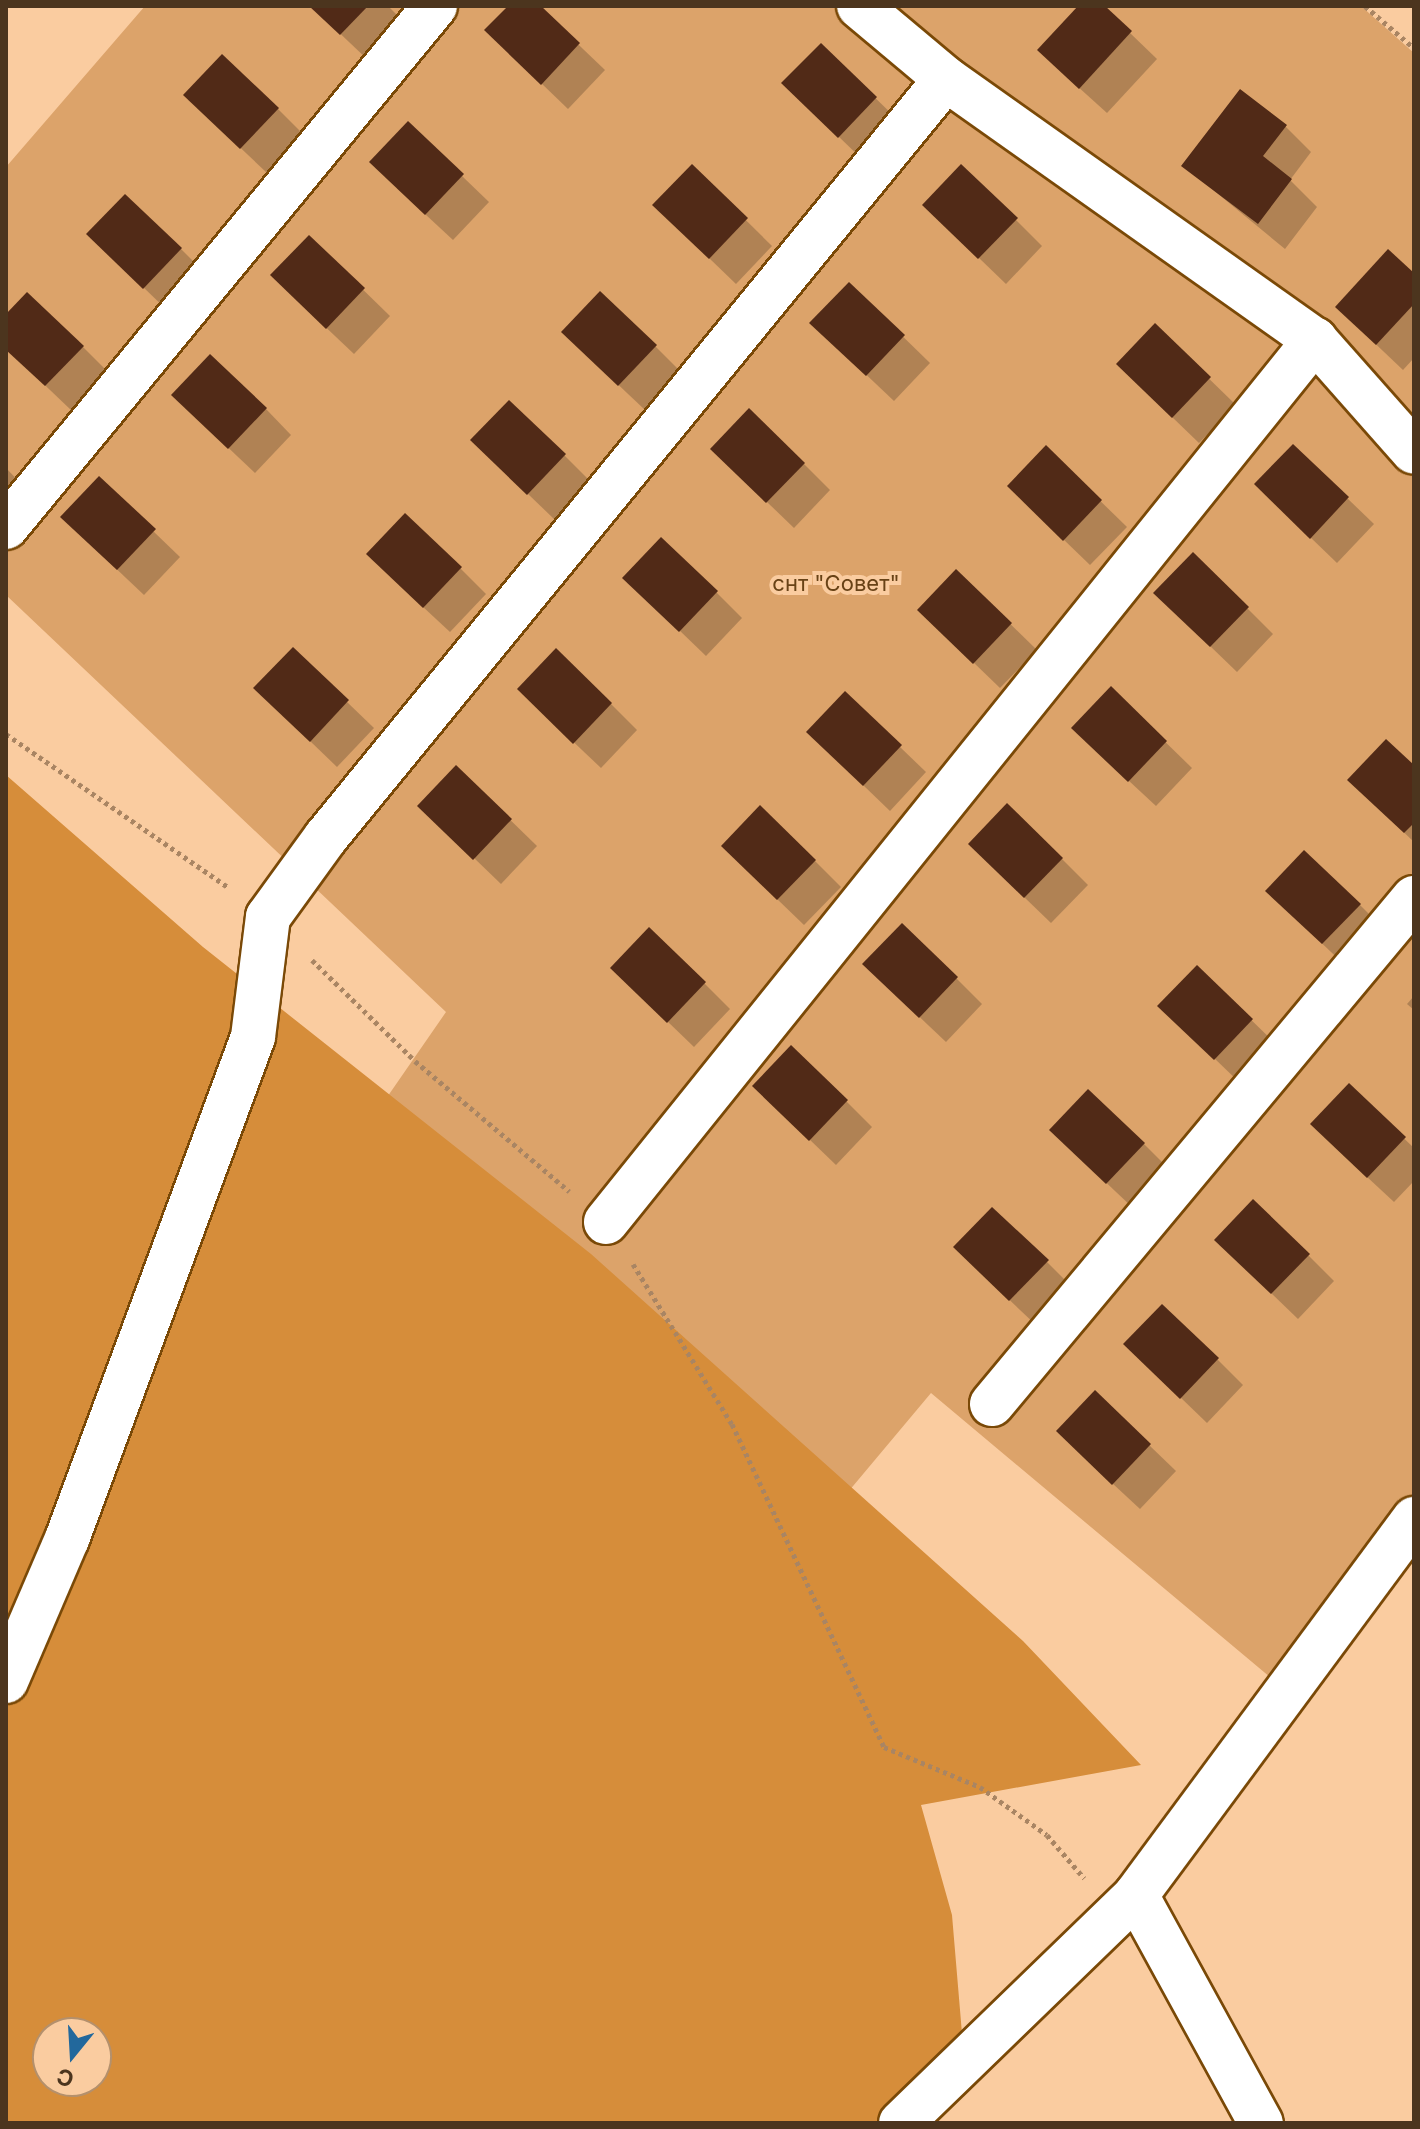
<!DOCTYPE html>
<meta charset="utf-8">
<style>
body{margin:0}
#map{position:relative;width:1420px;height:2129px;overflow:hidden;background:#facca0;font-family:Inter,sans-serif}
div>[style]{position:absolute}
.green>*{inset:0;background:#dca36a}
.forest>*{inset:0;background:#d68d3a}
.shadow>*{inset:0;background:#0003}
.building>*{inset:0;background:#512a17}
.path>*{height:5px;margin-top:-2.5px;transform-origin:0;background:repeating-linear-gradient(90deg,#a98563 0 4px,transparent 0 8px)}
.roads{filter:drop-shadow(2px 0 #7a4907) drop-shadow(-2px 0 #7a4907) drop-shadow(0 2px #7a4907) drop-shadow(0 -2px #7a4907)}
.minor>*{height:44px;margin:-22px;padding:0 22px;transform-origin:22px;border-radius:22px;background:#fff}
span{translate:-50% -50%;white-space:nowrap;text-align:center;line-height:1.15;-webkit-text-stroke:8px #facca0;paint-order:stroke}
.park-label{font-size:22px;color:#684216}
.frame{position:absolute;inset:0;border:8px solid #4c351e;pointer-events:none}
.north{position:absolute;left:32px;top:2017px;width:80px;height:80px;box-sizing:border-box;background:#facca0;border:2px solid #b4906c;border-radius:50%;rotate:198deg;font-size:22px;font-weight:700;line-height:32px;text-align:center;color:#4c351e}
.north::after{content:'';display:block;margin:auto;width:28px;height:36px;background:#22689c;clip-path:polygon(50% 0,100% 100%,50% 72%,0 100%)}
</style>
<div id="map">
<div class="green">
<i style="clip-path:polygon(145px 6px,1361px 6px,1414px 53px,1414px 1546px,1289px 1693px,931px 1393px,657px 1720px,190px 1382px,446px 1012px,6px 595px,6px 167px)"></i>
</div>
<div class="forest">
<i style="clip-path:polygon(evenodd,6px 775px,203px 947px,591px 1254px,1023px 1641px,1141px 1765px,921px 1805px,952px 1915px,966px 2081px,931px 2123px,6px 2123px,6px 775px,48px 2033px,96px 2033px,96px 2081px,48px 2081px,48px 2033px)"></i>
</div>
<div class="shadow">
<i style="clip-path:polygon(311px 6px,388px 6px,404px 22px,368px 60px)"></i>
<i style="clip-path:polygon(510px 6px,538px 6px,605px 70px,568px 109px,513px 56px)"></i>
<i style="clip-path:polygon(1081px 6px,1102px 6px,1157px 59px,1107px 113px,1066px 76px)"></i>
<i style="clip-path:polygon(821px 45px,902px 124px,865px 162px,810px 109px)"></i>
<i style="clip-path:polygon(278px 109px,304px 135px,267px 173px,212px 121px)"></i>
<i style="clip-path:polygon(408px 124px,489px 202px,453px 240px,397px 188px)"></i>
<i style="clip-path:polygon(1285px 126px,1311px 152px,1290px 180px,1317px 207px,1285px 249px,1184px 166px)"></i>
<i style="clip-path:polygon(692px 167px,772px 246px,736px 284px,681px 231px)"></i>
<i style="clip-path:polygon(1016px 220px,1042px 246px,1006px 284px,951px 231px)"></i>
<i style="clip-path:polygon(309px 237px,390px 316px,354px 354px,298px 301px)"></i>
<i style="clip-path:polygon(181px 249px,207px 275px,170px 313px,115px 260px)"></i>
<i style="clip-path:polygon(1414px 276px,1414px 358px,1403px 370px,1363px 332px)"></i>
<i style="clip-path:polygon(849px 284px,930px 363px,894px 401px,838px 348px)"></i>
<i style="clip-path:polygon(6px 317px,83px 347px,109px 373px,72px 411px,6px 348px)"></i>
<i style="clip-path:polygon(1155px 326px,1236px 405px,1199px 443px,1144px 390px)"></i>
<i style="clip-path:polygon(655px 346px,681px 372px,645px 410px,590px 358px)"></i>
<i style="clip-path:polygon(266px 409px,291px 435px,255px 473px,200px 421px)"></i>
<i style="clip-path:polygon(1293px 446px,1374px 524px,1337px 563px,1282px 510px)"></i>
<i style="clip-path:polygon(1046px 448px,1127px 527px,1090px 565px,1035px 512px)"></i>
<i style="clip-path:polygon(564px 455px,590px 481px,554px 519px,499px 466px)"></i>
<i style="clip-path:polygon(804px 464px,830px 490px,794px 528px,739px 475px)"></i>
<i style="clip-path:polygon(6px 468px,27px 490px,6px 512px)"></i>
<i style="clip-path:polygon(99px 479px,180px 557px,144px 595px,89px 543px)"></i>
<i style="clip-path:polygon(460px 568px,486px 594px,450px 632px,394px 580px)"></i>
<i style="clip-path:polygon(956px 571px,1037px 650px,1000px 688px,945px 635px)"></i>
<i style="clip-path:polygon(716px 592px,742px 618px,706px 656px,651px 603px)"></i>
<i style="clip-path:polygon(1247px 608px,1273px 634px,1237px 672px,1182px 619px)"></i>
<i style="clip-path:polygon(293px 650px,374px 728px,337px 767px,282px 714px)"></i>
<i style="clip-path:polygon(1111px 689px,1192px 768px,1156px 806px,1100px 754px)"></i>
<i style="clip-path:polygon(611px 704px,637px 730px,601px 768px,545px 715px)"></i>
<i style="clip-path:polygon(900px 747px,926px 772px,890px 811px,835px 758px)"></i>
<i style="clip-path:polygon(456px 767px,537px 846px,501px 884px,446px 831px)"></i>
<i style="clip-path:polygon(1414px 768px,1414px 842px,1376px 806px)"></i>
<i style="clip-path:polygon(1062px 859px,1088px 885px,1051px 923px,996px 870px)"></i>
<i style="clip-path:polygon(815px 861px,841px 887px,804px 925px,749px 872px)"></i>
<i style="clip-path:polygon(1360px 905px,1386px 931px,1349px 969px,1294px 917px)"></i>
<i style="clip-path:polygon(1197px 967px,1278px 1046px,1241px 1084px,1186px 1031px)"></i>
<i style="clip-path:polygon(956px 978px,982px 1004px,946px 1042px,891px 990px)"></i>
<i style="clip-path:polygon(704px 983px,730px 1009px,694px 1047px,639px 994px)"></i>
<i style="clip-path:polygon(1414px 996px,1414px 1010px,1407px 1004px)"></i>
<i style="clip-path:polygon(1349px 1086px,1414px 1148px,1414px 1181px,1394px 1202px,1338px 1150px)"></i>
<i style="clip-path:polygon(846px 1101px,872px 1127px,836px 1165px,781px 1112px)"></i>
<i style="clip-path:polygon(1144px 1144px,1170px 1170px,1133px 1208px,1078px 1156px)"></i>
<i style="clip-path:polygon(1308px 1255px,1334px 1281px,1298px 1319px,1243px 1266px)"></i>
<i style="clip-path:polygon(1047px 1262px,1073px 1288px,1037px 1326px,981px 1273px)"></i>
<i style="clip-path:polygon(1217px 1359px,1243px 1385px,1207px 1423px,1152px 1370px)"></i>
<i style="clip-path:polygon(1095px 1393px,1176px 1471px,1140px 1509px,1084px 1457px)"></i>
</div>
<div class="building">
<i style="clip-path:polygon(309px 6px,368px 6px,340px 35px)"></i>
<i style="clip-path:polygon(508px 6px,541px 6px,580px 43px,541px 85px,484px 30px)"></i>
<i style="clip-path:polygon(1078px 6px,1105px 6px,1132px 31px,1079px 89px,1037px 50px)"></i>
<i style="clip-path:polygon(821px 43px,877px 97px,838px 138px,781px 83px)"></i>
<i style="clip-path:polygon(222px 54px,279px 108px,240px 149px,183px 95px)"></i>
<i style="clip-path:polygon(1240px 89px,1287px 125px,1263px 156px,1292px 179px,1258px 224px,1181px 166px)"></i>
<i style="clip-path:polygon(408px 121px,464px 174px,425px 215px,369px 162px)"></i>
<i style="clip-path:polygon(692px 164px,748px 218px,709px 259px,652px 205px)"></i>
<i style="clip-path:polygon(961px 164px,1018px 218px,978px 259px,922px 205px)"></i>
<i style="clip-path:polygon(125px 194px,182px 248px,143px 289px,86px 234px)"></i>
<i style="clip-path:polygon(309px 235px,365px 288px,326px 329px,270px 275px)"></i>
<i style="clip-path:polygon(1388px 249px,1414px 273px,1414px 304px,1376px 345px,1335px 307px)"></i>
<i style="clip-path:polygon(849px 282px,905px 335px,866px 376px,809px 323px)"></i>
<i style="clip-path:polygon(600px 291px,657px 345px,618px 386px,561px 332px)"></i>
<i style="clip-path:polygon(27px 292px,84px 346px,45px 386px,6px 350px,6px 314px)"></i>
<i style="clip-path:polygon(1155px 323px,1211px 377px,1172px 418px,1116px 364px)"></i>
<i style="clip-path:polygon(210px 354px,267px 408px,228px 449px,171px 395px)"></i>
<i style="clip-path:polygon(509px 400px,566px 454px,527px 495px,470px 440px)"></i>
<i style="clip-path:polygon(749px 408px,805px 463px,766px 503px,710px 449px)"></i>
<i style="clip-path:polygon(1293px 444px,1349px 497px,1310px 539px,1254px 484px)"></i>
<i style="clip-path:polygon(1046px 445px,1102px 500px,1063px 541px,1007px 486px)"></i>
<i style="clip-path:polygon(99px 476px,156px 529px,117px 570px,60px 517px)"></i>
<i style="clip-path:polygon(405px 513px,462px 567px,423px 608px,366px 554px)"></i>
<i style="clip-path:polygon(661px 537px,718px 591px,679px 632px,622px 578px)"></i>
<i style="clip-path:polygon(1193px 552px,1249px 607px,1210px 647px,1153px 593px)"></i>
<i style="clip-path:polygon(956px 569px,1012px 623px,973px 664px,917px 610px)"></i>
<i style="clip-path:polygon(293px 647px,349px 700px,310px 742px,253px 688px)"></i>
<i style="clip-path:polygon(556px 648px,612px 703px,573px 744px,517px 689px)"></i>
<i style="clip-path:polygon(1111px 686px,1167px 741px,1128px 782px,1071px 728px)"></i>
<i style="clip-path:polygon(845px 691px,902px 745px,863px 786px,806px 732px)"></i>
<i style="clip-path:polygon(1386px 739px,1414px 765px,1414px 823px,1404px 833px,1347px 780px)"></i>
<i style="clip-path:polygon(456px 765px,512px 819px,473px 860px,417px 806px)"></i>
<i style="clip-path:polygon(1007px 803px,1063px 858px,1024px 898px,968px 844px)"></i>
<i style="clip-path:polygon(760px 805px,816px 860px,777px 900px,721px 846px)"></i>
<i style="clip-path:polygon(1304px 850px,1361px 904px,1322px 944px,1265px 891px)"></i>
<i style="clip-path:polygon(902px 923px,958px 977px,919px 1018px,862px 964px)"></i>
<i style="clip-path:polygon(649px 927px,706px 982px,667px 1023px,610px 968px)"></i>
<i style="clip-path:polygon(1197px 965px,1253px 1019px,1214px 1060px,1157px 1006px)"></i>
<i style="clip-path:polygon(791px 1045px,848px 1100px,809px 1141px,752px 1086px)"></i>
<i style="clip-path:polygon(1349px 1083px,1406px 1137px,1367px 1178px,1310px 1124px)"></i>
<i style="clip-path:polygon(1088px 1089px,1145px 1143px,1106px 1184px,1049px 1130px)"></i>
<i style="clip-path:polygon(1253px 1199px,1310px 1254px,1271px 1294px,1214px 1240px)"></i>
<i style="clip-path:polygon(992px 1207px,1049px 1260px,1009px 1301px,953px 1247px)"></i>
<i style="clip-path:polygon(1162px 1304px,1219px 1358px,1180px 1399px,1123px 1344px)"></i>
<i style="clip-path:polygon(1095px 1390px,1151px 1444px,1112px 1485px,1056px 1431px)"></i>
</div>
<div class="path">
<i style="left:1365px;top:6px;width:65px;rotate:40.6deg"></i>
<i style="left:6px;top:734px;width:271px;rotate:34.6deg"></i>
<i style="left:312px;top:960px;width:144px;rotate:44.4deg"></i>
<i style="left:415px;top:1061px;width:202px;rotate:40.2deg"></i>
<i style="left:633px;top:1264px;width:188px;rotate:58.3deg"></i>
<i style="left:732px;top:1424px;width:357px;rotate:64.8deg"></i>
<i style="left:884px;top:1747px;width:104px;rotate:22.6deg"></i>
<i style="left:980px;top:1787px;width:82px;rotate:35.6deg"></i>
<i style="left:1047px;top:1835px;width:57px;rotate:49.3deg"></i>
</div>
<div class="roads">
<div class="minor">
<i style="left:859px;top:6px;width:114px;rotate:40deg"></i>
<i style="left:946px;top:79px;width:452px;rotate:35.3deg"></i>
<i style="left:1315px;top:340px;width:149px;rotate:48.5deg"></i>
<i style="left:6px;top:527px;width:675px;rotate:-50.53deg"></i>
<i style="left:606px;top:1222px;width:1132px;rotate:-51.21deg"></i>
<i style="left:992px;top:1404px;width:659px;rotate:-50.17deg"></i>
<i style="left:6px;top:1681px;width:155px;rotate:-66.8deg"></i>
<i style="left:67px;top:1539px;width:535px;rotate:-69.67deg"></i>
<i style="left:253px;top:1037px;width:121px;rotate:-82.9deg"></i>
<i style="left:268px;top:917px;width:99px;rotate:-54.1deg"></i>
<i style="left:326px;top:837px;width:979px;rotate:-50.72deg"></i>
<i style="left:1136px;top:1895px;width:260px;rotate:61.3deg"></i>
<i style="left:901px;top:2123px;width:327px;rotate:-44.1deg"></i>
<i style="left:1136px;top:1895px;width:468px;rotate:-53.5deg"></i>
</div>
</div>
<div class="park-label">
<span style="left:836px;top:584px">снт "Совет"</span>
</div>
<div class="frame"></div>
<div class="north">С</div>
</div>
